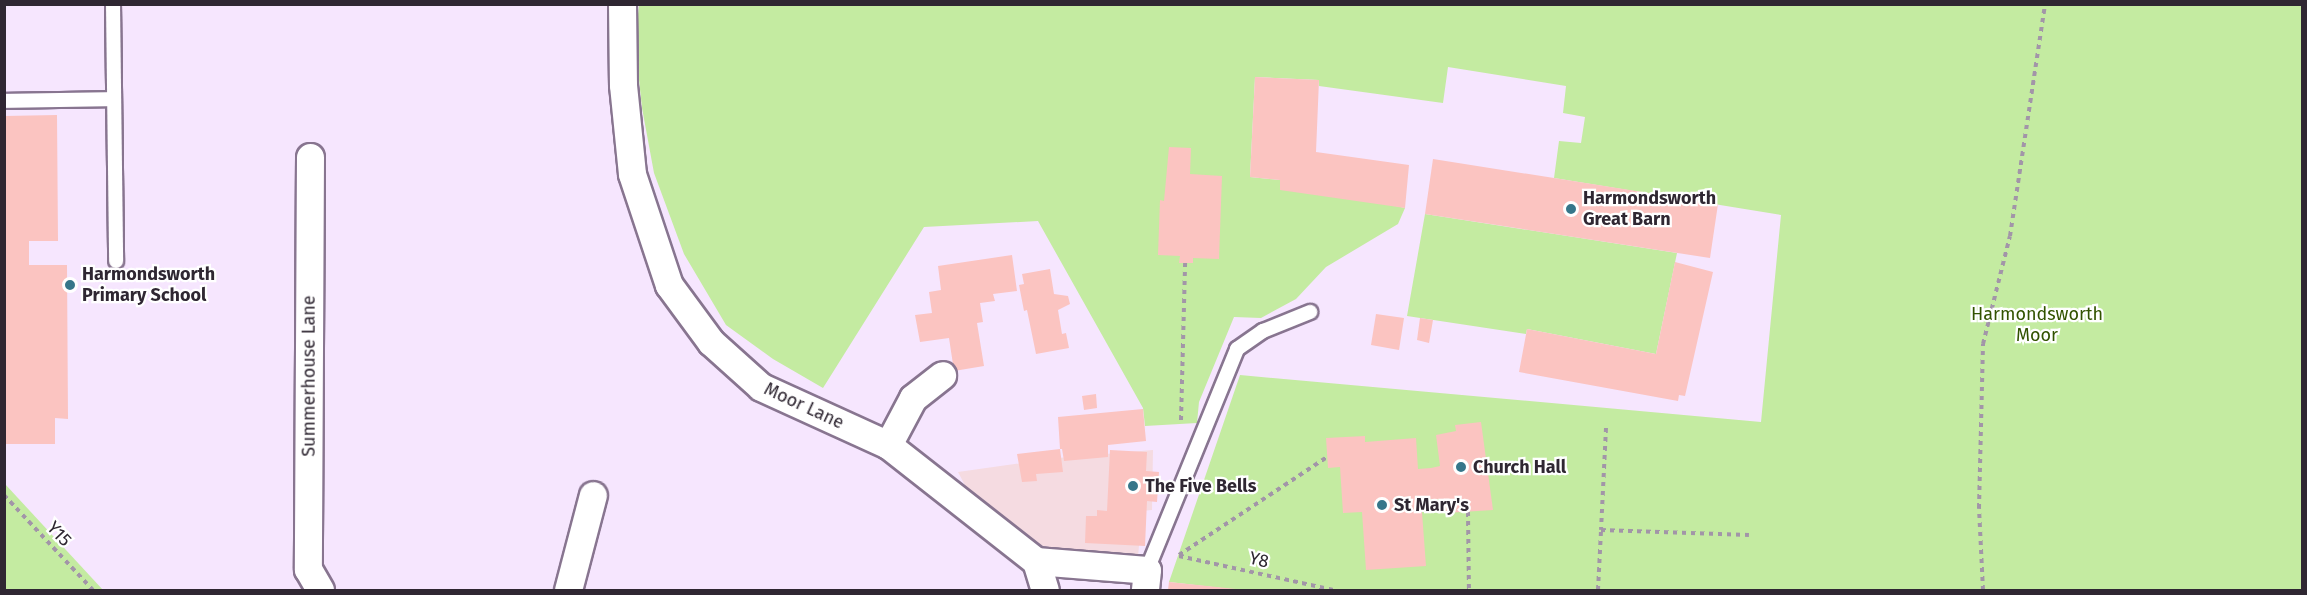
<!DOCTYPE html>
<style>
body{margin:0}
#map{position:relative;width:2307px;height:595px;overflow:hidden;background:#f6e6fe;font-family:"Fira Sans",sans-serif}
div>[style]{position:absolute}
.commercial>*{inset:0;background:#f5dbe1}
.green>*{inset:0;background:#c4eba1}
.building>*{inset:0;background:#fbc4c1}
.path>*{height:4px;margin-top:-2px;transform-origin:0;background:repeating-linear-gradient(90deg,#a295a8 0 4.5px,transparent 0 9px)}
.roads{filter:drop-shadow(2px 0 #887590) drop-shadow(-2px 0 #887590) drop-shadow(0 2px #887590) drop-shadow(0 -2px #887590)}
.lane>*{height:14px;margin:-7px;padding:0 7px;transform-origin:7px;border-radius:7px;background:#fff}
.street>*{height:27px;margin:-13.5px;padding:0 13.5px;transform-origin:13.5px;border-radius:13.5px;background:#fff}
.dots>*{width:16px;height:16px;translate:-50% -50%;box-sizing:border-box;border:3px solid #fff;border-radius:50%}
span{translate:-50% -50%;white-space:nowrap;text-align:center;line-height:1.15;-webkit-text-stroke:4.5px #fff;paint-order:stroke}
.poi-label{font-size:18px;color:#2f2732;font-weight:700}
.left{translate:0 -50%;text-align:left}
.park-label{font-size:18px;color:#325300}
.street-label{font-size:18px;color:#2f2732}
.frame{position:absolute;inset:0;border:6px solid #2f2732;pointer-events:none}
</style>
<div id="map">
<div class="commercial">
<i style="clip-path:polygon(1153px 450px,1152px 510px,1142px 511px,1138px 557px,1023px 544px,979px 512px,958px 472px,1058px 458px)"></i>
</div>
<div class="green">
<i style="clip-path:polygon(639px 5px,2302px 5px,2302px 590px,1239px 590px,1169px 582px,1240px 375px,1761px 422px,1781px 215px,1554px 178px,1559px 141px,1581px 143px,1585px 117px,1563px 113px,1566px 86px,1448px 67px,1443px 103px,1319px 86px,1319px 80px,1255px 77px,1250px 177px,1280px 180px,1405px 208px,1398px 224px,1326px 267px,1296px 299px,1261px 318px,1234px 317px,1199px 402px,1197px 423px,1145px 426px,1143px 408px,1038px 221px,924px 227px,823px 388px,773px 359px,726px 325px,684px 254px,654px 173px,642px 108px,635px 42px)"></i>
<i style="clip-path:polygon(1425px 214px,1677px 253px,1656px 354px,1527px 329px,1526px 334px,1407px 316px)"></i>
<i style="clip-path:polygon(4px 484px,5px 484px,103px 590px,5px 590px)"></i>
</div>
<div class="building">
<i style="clip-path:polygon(1255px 77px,1319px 80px,1316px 152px,1409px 165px,1405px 208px,1280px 190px,1280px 180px,1250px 177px)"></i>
<i style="clip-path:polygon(57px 115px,58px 241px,29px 241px,29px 265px,67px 265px,68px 419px,55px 418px,55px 444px,6px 444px,4px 116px)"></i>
<i style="clip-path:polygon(1169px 147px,1191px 148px,1190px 174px,1222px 176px,1219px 259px,1193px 258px,1193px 263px,1179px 263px,1180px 256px,1158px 255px,1160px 200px,1164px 201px)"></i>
<i style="clip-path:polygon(1433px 159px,1718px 204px,1710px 258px,1425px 214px)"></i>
<i style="clip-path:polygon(1012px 255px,1017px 291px,993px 294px,995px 301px,980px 303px,983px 322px,977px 323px,984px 366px,954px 371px,949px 338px,920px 342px,915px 315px,932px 313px,929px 292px,941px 290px,938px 266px)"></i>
<i style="clip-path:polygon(1675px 262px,1713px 272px,1685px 396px,1679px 395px,1678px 401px,1519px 372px,1527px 329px,1656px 354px)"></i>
<i style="clip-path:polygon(1050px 269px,1054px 294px,1068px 296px,1070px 304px,1058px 310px,1062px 334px,1066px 333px,1069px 348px,1036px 354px,1027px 310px,1024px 311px,1019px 285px,1024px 284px,1022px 274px)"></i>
<i style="clip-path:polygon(1376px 314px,1404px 318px,1399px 350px,1371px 345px)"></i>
<i style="clip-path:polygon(1420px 318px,1433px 320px,1429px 343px,1417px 340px)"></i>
<i style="clip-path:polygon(1096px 394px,1097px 408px,1084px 410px,1082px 396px)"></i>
<i style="clip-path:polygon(1143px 409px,1146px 441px,1108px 445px,1108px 457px,1064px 461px,1062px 449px,1060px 449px,1063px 472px,1036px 474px,1037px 481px,1022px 482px,1017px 454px,1060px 449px,1058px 417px)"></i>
<i style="clip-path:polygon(1481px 422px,1493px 510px,1446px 513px,1444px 499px,1421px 499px,1426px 566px,1366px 570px,1362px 512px,1343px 513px,1340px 467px,1328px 468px,1326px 438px,1365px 436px,1365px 442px,1416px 438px,1418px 469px,1431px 468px,1440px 466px,1436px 435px,1456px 431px,1455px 425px)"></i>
<i style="clip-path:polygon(1110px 450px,1147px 452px,1146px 471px,1159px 472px,1157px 502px,1147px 501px,1145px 546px,1085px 543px,1086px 516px,1097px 516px,1097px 510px,1107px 511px)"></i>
<i style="clip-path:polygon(1169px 582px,1236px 589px,1236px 590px,1168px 590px)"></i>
</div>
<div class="path">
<i style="left:1181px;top:420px;width:157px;rotate:-88.5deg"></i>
<i style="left:1606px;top:428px;width:102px;rotate:92.8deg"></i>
<i style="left:1601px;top:530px;width:148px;rotate:1.9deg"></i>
<i style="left:4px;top:495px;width:130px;rotate:46.9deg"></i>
<i style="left:1468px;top:512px;width:78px;rotate:89.3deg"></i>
<i style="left:1179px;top:555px;width:178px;rotate:-33.5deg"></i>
<i style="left:1179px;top:556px;width:158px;rotate:12.4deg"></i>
<i style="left:1598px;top:590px;width:60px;rotate:-87.1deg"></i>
<i style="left:1983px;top:590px;width:82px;rotate:-92.8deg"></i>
<i style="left:1979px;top:508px;width:164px;rotate:-88.6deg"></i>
<i style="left:1983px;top:344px;width:111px;rotate:-76deg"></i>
<i style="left:2010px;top:236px;width:235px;rotate:-81.4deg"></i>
</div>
<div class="roads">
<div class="lane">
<i style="left:113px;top:4px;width:257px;rotate:89.3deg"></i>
<i style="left:4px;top:101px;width:110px;rotate:-1deg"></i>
<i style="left:1147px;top:570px;width:239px;rotate:-67.8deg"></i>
<i style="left:1237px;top:349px;width:32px;rotate:-35deg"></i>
<i style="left:1263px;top:331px;width:51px;rotate:-22deg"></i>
</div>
<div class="street">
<i style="left:622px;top:4px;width:81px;rotate:89.3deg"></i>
<i style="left:623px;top:85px;width:89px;rotate:84.2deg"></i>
<i style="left:632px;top:174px;width:117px;rotate:71.6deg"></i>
<i style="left:669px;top:285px;width:71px;rotate:53.6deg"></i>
<i style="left:711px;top:342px;width:67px;rotate:42deg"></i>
<i style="left:761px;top:387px;width:140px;rotate:24.5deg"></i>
<i style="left:888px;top:445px;width:188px;rotate:38.1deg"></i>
<i style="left:1036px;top:561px;width:30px;rotate:73deg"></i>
<i style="left:310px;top:157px;width:412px;rotate:90.3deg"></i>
<i style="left:308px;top:569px;width:24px;rotate:60deg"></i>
<i style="left:888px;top:445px;width:53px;rotate:-62deg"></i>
<i style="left:913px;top:398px;width:37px;rotate:-38deg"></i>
<i style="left:1036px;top:561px;width:111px;rotate:4.6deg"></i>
<i style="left:1147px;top:570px;width:20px;rotate:96deg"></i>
<i style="left:568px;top:590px;width:98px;rotate:-75.3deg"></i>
</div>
</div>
<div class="dots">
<i style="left:1571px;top:209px;background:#36768a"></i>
<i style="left:70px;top:285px;background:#36768a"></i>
<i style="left:1461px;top:467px;background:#36768a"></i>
<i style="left:1133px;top:486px;background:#36768a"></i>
<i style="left:1382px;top:505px;background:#36768a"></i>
</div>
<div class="poi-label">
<span class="left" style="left:1583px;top:209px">Harmondsworth<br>Great Barn</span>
<span class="left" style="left:82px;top:285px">Harmondsworth<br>Primary School</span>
<span class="left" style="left:1473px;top:467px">Church Hall</span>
<span class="left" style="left:1145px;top:486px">The Five Bells</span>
<span class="left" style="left:1394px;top:505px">St Mary's</span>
</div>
<div class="park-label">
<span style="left:2037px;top:325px">Harmondsworth<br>Moor</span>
</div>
<div class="street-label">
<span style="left:309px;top:376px;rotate:-90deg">Summerhouse Lane</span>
<span style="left:804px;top:406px;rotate:25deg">Moor Lane</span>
<span style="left:59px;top:534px;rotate:47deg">Y15</span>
<span style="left:1259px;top:560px;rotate:13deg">Y8</span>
</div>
<div class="frame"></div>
</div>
